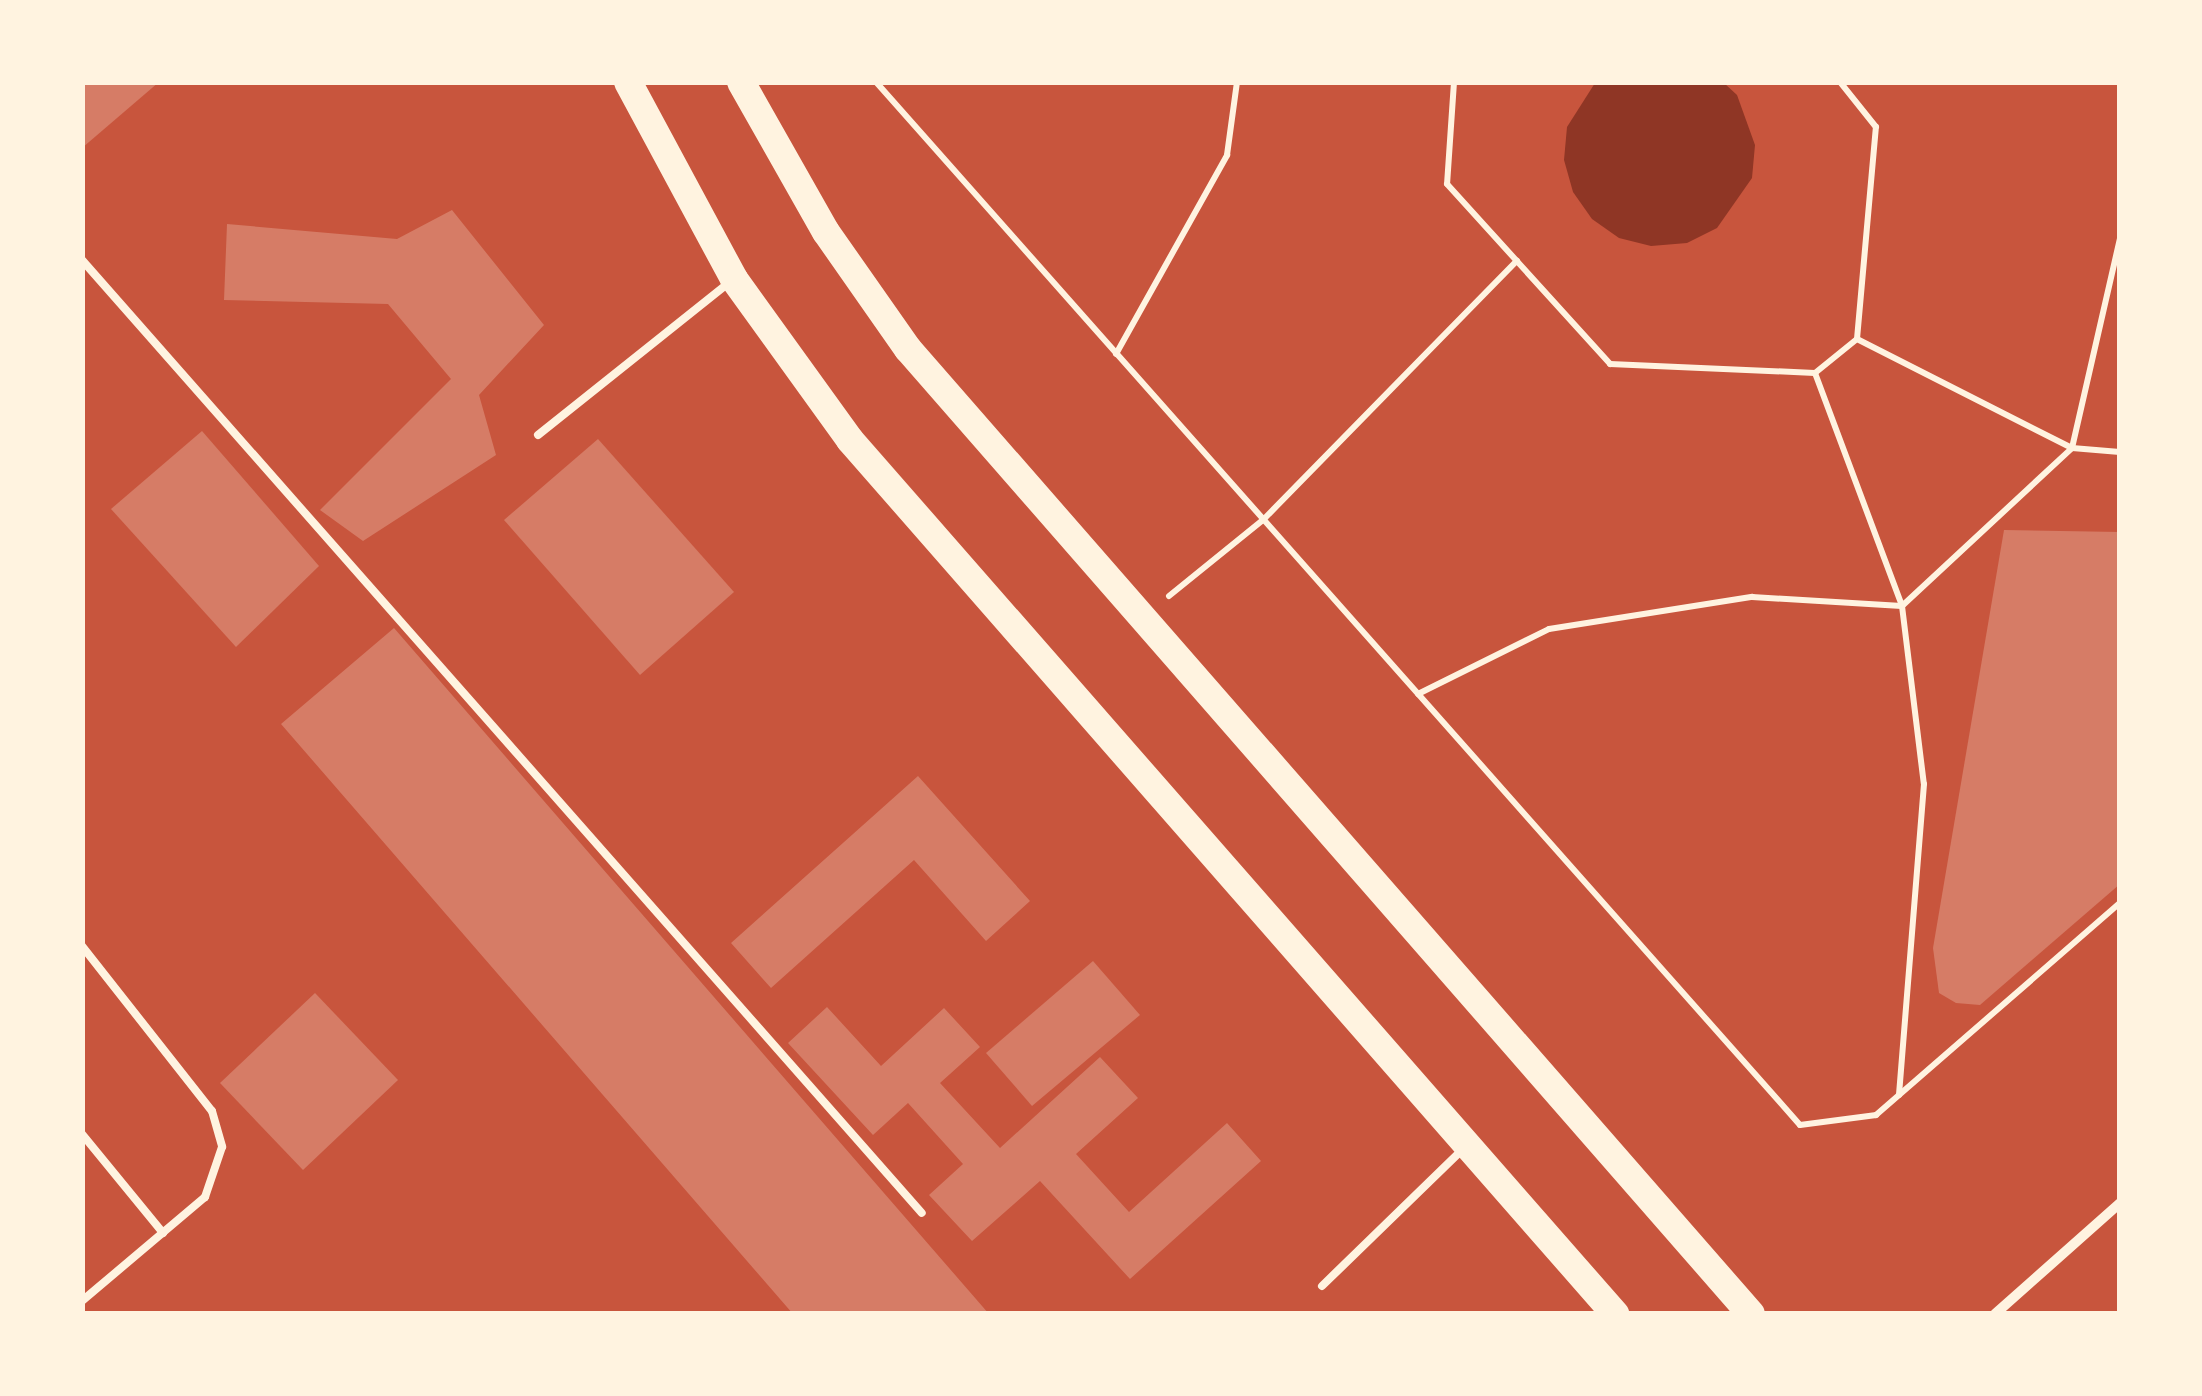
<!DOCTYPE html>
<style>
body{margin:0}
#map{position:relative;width:2202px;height:1396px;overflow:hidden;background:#c8553d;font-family:"Source Sans 3",sans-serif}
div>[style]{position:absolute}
.water>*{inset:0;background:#8f3625}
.building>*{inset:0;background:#d67c66}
.path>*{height:6px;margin:-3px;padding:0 3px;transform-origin:3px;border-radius:3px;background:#fff3e0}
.service>*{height:8px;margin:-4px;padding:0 4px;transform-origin:4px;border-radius:4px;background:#fff3e0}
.minor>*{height:10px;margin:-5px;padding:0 5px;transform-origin:5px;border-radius:5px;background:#fff3e0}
.trunk>*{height:28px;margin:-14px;padding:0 14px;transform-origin:14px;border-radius:14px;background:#fff3e0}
span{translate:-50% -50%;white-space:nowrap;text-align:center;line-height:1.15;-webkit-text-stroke:10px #fff3e0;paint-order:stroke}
.frame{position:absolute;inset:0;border:85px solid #fff3e0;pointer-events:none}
</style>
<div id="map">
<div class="water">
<i style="clip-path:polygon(1595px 83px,1724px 83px,1737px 95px,1755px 145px,1752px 178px,1717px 228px,1687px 243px,1651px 246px,1619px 238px,1592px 219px,1573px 192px,1564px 160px,1567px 127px)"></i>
</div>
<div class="building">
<i style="clip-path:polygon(82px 82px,159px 82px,82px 148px)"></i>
<i style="clip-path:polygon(452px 210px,544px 325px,479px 395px,496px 455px,363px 541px,320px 510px,451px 379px,388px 304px,224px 300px,227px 224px,397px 239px)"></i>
<i style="clip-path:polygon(202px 431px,319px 566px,236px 647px,111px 509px)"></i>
<i style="clip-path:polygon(598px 439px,734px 592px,640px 675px,504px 520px)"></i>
<i style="clip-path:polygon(2004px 530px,2120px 532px,2120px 884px,1980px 1005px,1956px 1003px,1939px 993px,1933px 948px)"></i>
<i style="clip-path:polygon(394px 628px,602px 868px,989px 1314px,793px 1314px,281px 724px)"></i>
<i style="clip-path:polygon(918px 776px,1030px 901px,986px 941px,914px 860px,771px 988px,731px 943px)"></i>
<i style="clip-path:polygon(1093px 961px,1140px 1015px,1032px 1106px,986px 1053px)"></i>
<i style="clip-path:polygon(315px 993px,398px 1080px,303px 1170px,220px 1083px)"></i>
<i style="clip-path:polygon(827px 1007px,881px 1066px,944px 1008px,980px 1047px,940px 1083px,1000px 1148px,1100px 1057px,1138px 1098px,1076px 1154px,1129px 1212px,1227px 1123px,1261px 1161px,1130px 1279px,1040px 1181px,972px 1241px,929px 1195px,963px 1164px,908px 1103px,873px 1135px,788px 1043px)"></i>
</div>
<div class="path">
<i style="left:876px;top:82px;width:1393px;rotate:48.46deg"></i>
<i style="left:1800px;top:1125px;width:77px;rotate:-7.5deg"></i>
<i style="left:1876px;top:1115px;width:323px;rotate:-41deg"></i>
<i style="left:1454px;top:82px;width:102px;rotate:93.9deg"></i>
<i style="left:1447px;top:184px;width:243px;rotate:47.8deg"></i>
<i style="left:1610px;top:364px;width:205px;rotate:2.5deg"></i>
<i style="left:1815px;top:373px;width:54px;rotate:-39deg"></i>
<i style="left:1857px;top:339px;width:213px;rotate:-84.9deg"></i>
<i style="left:1876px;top:127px;width:58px;rotate:-128.7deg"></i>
<i style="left:1857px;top:339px;width:241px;rotate:26.9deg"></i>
<i style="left:2072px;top:448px;width:215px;rotate:-77.1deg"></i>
<i style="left:1116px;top:354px;width:228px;rotate:-60.8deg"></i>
<i style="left:1227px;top:155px;width:74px;rotate:-82.2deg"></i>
<i style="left:1815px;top:373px;width:249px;rotate:69.5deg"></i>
<i style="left:1902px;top:606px;width:232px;rotate:-42.9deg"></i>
<i style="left:2072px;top:448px;width:48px;rotate:4.8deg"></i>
<i style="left:1169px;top:596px;width:121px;rotate:-39deg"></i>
<i style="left:1263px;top:520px;width:363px;rotate:-45.6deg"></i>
<i style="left:1418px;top:694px;width:146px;rotate:-26.4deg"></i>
<i style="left:1549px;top:629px;width:206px;rotate:-9deg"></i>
<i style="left:1752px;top:597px;width:150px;rotate:3.4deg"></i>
<i style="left:1902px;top:606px;width:179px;rotate:83deg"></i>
<i style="left:1924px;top:784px;width:312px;rotate:94.6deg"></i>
</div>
<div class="service">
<i style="left:82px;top:260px;width:1270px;rotate:48.61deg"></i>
<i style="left:538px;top:435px;width:246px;rotate:-38.6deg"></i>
<i style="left:82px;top:946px;width:210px;rotate:51.8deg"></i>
<i style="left:212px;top:1111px;width:37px;rotate:74deg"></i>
<i style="left:222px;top:1147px;width:53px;rotate:108.8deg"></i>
<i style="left:205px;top:1197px;width:161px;rotate:139.8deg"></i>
<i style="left:82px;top:1134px;width:128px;rotate:50.7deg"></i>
<i style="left:1322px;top:1286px;width:195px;rotate:-44.2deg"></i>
</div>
<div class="minor">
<i style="left:1995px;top:1314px;width:167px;rotate:-41.6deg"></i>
</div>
<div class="trunk">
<i style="left:628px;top:82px;width:224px;rotate:61.7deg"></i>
<i style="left:734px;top:279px;width:198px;rotate:54.2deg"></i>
<i style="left:850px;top:440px;width:1162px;rotate:48.8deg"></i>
<i style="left:741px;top:82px;width:172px;rotate:60.5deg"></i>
<i style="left:826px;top:232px;width:143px;rotate:55deg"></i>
<i style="left:908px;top:349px;width:1281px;rotate:48.86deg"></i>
</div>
<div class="frame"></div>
</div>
